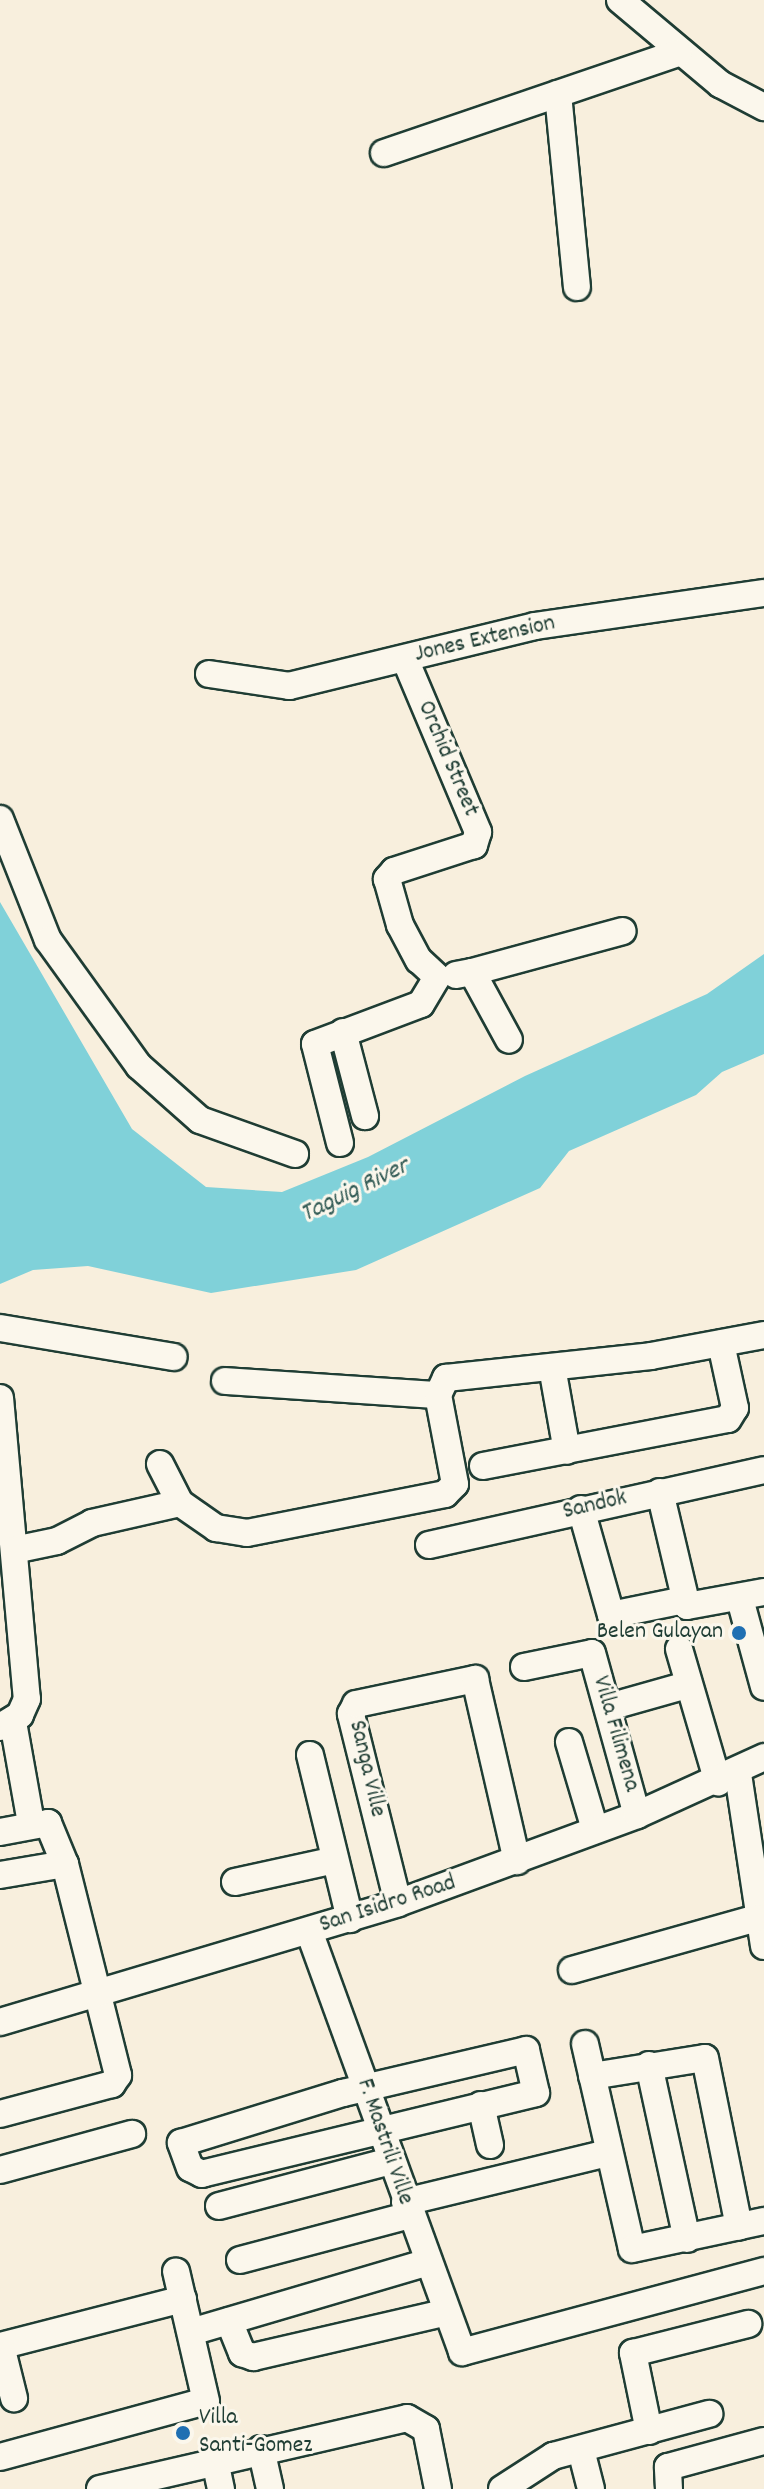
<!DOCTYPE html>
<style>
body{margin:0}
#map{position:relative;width:764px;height:2489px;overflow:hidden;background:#f8efdd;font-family:Dekko,sans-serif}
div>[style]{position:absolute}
.water>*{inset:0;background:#80d1d9}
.roads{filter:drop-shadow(2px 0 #1f3d34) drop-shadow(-2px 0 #1f3d34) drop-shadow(0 2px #1f3d34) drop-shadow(0 -2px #1f3d34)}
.minor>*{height:26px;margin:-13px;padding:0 13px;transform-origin:13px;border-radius:13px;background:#fbf7ec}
.dots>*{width:22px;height:22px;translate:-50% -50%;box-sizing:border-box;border:4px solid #fbf7ec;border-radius:50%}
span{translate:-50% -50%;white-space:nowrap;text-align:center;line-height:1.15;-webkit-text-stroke:6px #fbf7ec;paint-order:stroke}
.street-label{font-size:24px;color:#1f3d34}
.poi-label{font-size:24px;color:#1f3d34}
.right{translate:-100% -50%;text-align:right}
.left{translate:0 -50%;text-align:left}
.water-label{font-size:26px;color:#325b55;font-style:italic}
</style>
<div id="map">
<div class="water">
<i style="clip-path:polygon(0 902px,132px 1129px,206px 1187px,282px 1192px,368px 1157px,525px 1076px,707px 994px,764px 954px,764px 1054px,722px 1072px,696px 1095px,569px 1151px,540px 1188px,356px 1270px,211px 1293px,88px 1266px,33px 1270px,0 1284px)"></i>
</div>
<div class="roads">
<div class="minor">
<i style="left:620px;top:0;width:131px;rotate:40deg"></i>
<i style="left:720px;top:84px;width:50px;rotate:27.6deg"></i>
<i style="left:558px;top:94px;width:194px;rotate:84.4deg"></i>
<i style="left:384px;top:153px;width:311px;rotate:-18.8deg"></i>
<i style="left:405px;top:659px;width:188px;rotate:67.1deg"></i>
<i style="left:478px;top:832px;width:14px;rotate:107deg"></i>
<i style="left:474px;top:845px;width:84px;rotate:162deg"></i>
<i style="left:394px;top:871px;width:11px;rotate:131deg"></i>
<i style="left:387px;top:879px;width:48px;rotate:74.2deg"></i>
<i style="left:400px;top:925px;width:40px;rotate:62deg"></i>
<i style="left:419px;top:960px;width:25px;rotate:43deg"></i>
<i style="left:209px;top:674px;width:81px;rotate:8.5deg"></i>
<i style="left:289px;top:686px;width:253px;rotate:-13.7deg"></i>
<i style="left:535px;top:626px;width:231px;rotate:-8.2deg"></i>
<i style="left:0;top:819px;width:130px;rotate:68.4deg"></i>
<i style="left:48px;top:940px;width:155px;rotate:54.2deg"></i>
<i style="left:139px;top:1066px;width:81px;rotate:41.5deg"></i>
<i style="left:200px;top:1120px;width:101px;rotate:19.7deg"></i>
<i style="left:472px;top:972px;width:156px;rotate:-15.2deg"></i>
<i style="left:456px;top:975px;width:16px;rotate:-11deg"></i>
<i style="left:472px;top:972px;width:77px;rotate:61.4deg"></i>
<i style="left:343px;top:1032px;width:87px;rotate:75.3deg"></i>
<i style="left:340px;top:1143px;width:102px;rotate:-104.2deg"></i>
<i style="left:315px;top:1044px;width:113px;rotate:-20.7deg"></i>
<i style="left:421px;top:1004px;width:31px;rotate:-59deg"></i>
<i style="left:0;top:1328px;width:176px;rotate:9.5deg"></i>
<i style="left:552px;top:1367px;width:85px;rotate:79.9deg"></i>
<i style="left:225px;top:1381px;width:213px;rotate:3.8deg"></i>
<i style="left:0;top:1398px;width:302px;rotate:84.9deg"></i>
<i style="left:27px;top:1699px;width:17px;rotate:114deg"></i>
<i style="left:20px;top:1715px;width:23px;rotate:149deg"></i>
<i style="left:160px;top:1464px;width:44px;rotate:62.9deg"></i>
<i style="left:483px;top:1466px;width:249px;rotate:-10.9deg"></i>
<i style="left:728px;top:1419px;width:13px;rotate:-58deg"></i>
<i style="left:735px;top:1408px;width:66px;rotate:-102.3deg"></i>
<i style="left:660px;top:1492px;width:117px;rotate:76.7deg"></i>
<i style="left:687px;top:1606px;width:78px;rotate:-10.3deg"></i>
<i style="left:581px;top:1509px;width:110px;rotate:74.2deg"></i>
<i style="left:611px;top:1615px;width:75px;rotate:-11.6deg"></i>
<i style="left:429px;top:1545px;width:343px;rotate:-12.6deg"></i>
<i style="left:14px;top:1550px;width:44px;rotate:-11.8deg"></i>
<i style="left:57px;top:1541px;width:39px;rotate:-27deg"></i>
<i style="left:92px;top:1523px;width:90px;rotate:-12.8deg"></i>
<i style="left:180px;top:1503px;width:44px;rotate:34.8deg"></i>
<i style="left:216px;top:1528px;width:31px;rotate:9deg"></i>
<i style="left:247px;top:1533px;width:202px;rotate:-11.1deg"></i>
<i style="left:445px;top:1494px;width:14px;rotate:-45deg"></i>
<i style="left:455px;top:1484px;width:91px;rotate:-100.8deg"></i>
<i style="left:438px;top:1395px;width:19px;rotate:-65deg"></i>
<i style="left:446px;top:1378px;width:206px;rotate:-6.1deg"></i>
<i style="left:651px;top:1356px;width:115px;rotate:-10.5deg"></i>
<i style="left:740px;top:1599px;width:91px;rotate:74.7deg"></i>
<i style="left:679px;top:1649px;width:139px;rotate:73.7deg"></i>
<i style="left:524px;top:1667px;width:69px;rotate:-11.6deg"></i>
<i style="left:592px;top:1653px;width:168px;rotate:74.5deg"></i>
<i style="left:609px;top:1707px;width:81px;rotate:-15.8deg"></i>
<i style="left:13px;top:1722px;width:103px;rotate:79.9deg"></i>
<i style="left:569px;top:1742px;width:91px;rotate:73.4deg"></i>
<i style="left:310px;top:1755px;width:169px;rotate:76.3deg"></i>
<i style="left:738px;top:1774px;width:174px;rotate:81.4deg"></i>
<i style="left:0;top:1832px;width:49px;rotate:-10.6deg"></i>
<i style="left:48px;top:1823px;width:44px;rotate:67.5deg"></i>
<i style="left:0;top:1875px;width:66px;rotate:-9.6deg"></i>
<i style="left:65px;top:1864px;width:218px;rotate:75.9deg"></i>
<i style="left:118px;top:2075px;width:11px;rotate:124deg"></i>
<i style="left:112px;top:2084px;width:116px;rotate:165deg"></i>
<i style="left:235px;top:1882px;width:102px;rotate:-12.4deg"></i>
<i style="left:398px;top:1903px;width:195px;rotate:-104deg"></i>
<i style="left:351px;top:1714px;width:11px;rotate:-63deg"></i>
<i style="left:356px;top:1704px;width:122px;rotate:-11.9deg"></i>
<i style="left:475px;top:1679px;width:187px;rotate:77deg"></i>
<i style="left:309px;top:1931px;width:448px;rotate:70deg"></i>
<i style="left:462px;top:2352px;width:313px;rotate:-15deg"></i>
<i style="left:572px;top:1970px;width:192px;rotate:-15.7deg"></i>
<i style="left:0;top:2022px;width:415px;rotate:-16.6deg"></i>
<i style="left:398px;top:1903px;width:255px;rotate:-20.2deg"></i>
<i style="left:637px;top:1815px;width:140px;rotate:-24.5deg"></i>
<i style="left:585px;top:2044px;width:210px;rotate:77.1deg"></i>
<i style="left:632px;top:2249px;width:135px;rotate:-12deg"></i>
<i style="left:526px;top:2050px;width:44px;rotate:76.9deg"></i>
<i style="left:536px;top:2093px;width:344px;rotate:166.4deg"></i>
<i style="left:202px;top:2174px;width:13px;rotate:-153deg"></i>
<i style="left:190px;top:2168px;width:27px;rotate:-110deg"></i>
<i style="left:181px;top:2143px;width:170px;rotate:-17.2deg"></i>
<i style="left:343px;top:2093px;width:188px;rotate:-13.2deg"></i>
<i style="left:649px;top:2065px;width:178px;rotate:77.7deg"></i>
<i style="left:592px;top:2076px;width:114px;rotate:-9.1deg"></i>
<i style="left:705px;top:2058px;width:172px;rotate:78.6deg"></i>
<i style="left:481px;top:2105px;width:41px;rotate:77.3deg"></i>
<i style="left:0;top:2170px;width:137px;rotate:-15.3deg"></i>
<i style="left:405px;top:2202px;width:209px;rotate:-13.6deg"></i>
<i style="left:219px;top:2206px;width:178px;rotate:-14.7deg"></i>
<i style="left:240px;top:2260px;width:176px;rotate:-14.8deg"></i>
<i style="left:229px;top:2321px;width:35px;rotate:68deg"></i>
<i style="left:242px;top:2353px;width:12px;rotate:20deg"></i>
<i style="left:253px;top:2357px;width:196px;rotate:-13deg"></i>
<i style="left:191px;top:2332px;width:245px;rotate:-16.4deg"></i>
<i style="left:0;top:2346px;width:189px;rotate:-14.4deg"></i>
<i style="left:1px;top:2346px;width:54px;rotate:76deg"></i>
<i style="left:649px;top:2431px;width:80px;rotate:-101.6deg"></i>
<i style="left:633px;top:2353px;width:119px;rotate:-14.2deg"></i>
<i style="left:261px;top:2449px;width:41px;rotate:77.3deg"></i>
<i style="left:581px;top:2450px;width:40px;rotate:75.6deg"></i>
<i style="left:0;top:2457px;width:213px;rotate:-15.2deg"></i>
<i style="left:206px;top:2401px;width:133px;rotate:-103deg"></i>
<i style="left:215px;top:2461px;width:29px;rotate:78deg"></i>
<i style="left:100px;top:2489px;width:315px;rotate:-13deg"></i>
<i style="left:407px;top:2418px;width:22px;rotate:30deg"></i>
<i style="left:426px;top:2429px;width:61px;rotate:78.7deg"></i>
<i style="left:502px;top:2489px;width:61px;rotate:-32.9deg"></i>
<i style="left:553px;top:2456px;width:162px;rotate:-15.1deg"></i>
<i style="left:669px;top:2489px;width:22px;rotate:-93deg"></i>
<i style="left:668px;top:2467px;width:99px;rotate:-15.2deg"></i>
</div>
</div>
<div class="dots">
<i style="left:739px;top:1633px;background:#1f6fb2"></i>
<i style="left:183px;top:2433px;background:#1f6fb2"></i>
</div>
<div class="street-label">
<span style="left:485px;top:640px;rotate:-13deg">Jones Extension</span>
<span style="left:447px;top:759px;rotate:67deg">Orchid Street</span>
<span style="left:595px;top:1506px;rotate:-13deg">Sandok</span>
<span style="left:615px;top:1734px;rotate:74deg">Villa Filimena</span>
<span style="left:366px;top:1769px;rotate:77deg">Sanga Ville</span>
<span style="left:388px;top:1905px;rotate:-18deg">San Isidro Road</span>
<span style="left:384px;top:2142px;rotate:71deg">F. Mastrili Ville</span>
</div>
<div class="poi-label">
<span class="right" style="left:723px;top:1633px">Belen Gulayan</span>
<span class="left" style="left:199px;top:2433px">Villa<br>Santi-Gomez</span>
</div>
<div class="water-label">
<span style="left:355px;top:1191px;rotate:-26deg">Taguig River</span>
</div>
</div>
